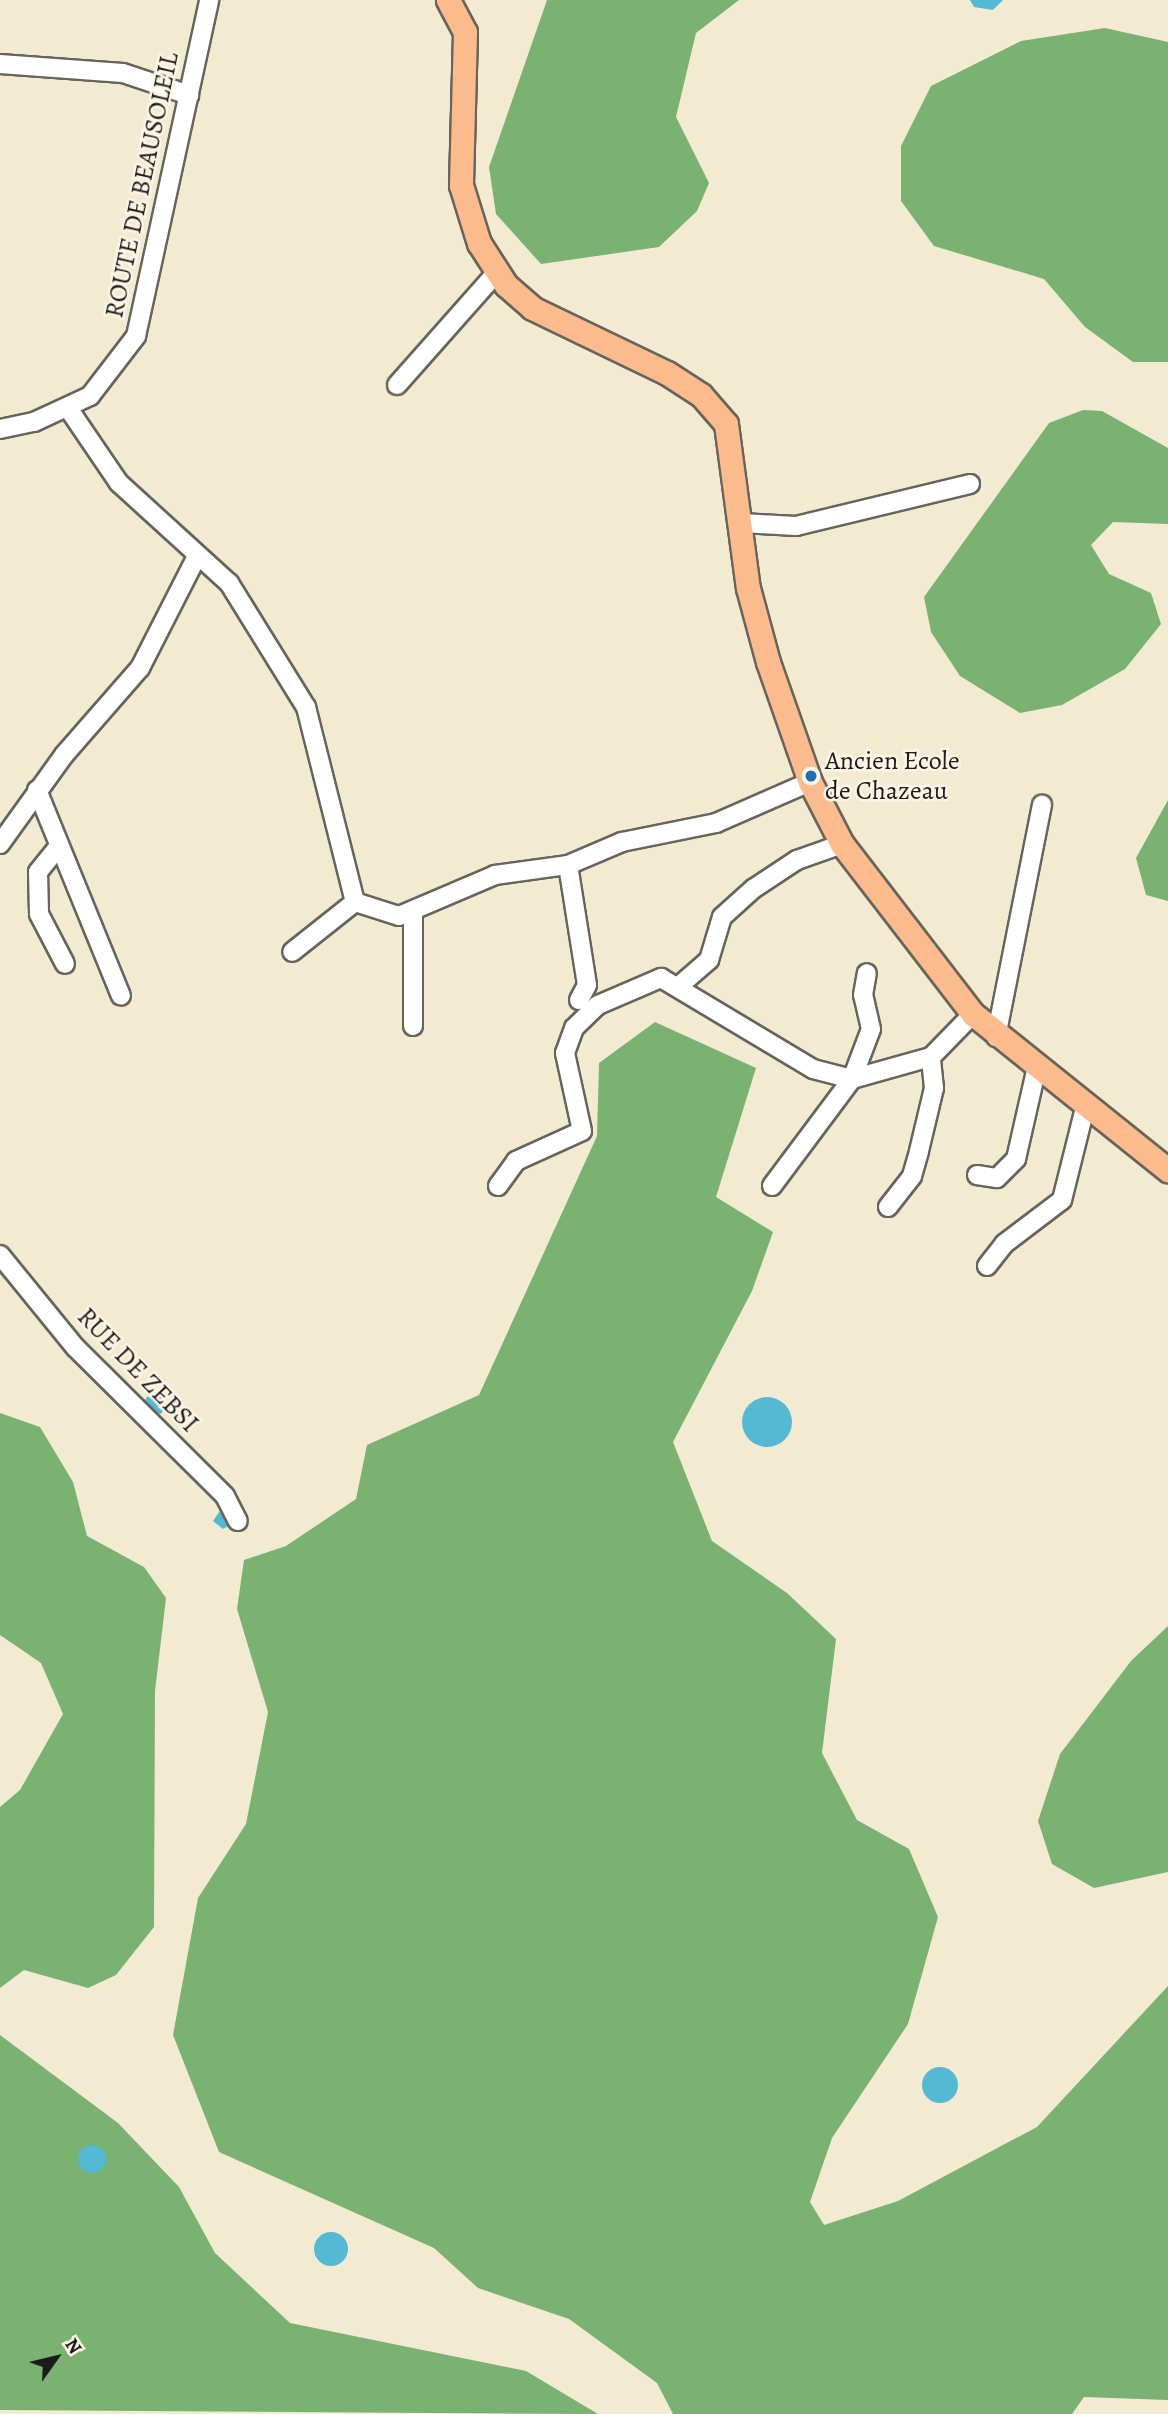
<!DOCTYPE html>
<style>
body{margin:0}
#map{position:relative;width:1168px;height:2414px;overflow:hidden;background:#f2ebd2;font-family:Alegreya,serif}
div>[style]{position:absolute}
.forest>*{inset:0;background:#7ab271}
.water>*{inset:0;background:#54b9d2}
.round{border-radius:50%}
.roads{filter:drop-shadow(2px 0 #67645c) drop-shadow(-2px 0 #67645c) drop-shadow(0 2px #67645c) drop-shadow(0 -2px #67645c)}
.minor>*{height:18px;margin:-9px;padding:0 9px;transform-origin:9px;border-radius:9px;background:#fff}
.major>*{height:23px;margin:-11.5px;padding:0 11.5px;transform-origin:11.5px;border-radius:11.5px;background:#fbbb8c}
.dots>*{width:19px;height:19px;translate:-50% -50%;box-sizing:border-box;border:4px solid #fcf5e5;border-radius:50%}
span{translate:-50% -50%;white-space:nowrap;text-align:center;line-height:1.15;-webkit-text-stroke:5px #fcf5e5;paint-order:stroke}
.street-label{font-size:26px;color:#1c1c1c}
.poi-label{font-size:26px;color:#1c1c1c}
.left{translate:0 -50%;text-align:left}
.north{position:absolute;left:21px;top:2323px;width:70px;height:70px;-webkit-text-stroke:5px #fcf5e5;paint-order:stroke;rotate:56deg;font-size:19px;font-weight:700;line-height:28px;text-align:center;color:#1c1c1c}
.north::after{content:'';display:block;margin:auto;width:24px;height:32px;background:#1c1c1c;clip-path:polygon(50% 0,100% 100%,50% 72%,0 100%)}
</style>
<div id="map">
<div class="forest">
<i style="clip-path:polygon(547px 0,739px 0,696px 33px,676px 117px,709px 183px,697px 211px,659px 247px,541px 264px,496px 214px,489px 167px)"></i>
<i style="clip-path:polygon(1105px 28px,1168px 42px,1168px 362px,1133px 362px,1085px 327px,1044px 279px,934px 246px,901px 201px,901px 146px,931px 86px,1021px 41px)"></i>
<i style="clip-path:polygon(1083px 410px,1102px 411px,1168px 448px,1168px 524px,1113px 522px,1091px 545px,1109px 574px,1151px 593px,1161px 624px,1125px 669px,1062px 705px,1020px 713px,960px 676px,931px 632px,924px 597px,1049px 423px)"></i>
<i style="clip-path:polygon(1168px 800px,1168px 901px,1146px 895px,1136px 858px)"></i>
<i style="clip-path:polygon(655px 1022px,756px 1068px,716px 1197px,773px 1232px,752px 1291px,673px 1442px,712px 1541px,787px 1593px,836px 1639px,822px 1753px,857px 1820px,909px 1849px,938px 1917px,908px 2024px,832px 2138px,810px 2202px,824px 2225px,898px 2201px,1037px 2127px,1168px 1986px,1168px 2400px,1084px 2397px,1072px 2414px,673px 2414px,657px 2383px,569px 2319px,478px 2288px,434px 2248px,219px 2152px,173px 2035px,198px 1898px,246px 1824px,268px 1712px,237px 1609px,244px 1560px,286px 1546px,356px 1499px,367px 1445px,479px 1395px,597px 1136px,599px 1063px)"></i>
<i style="clip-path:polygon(0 1413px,40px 1427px,73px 1482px,87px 1536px,144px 1567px,166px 1598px,155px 1691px,154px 1927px,116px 1975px,88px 1988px,24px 1970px,0 1988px,0 1807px,20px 1790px,63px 1714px,41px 1663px,0 1635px)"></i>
<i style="clip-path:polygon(1168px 1626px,1168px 1872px,1094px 1888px,1052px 1864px,1038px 1821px,1060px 1754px,1131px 1661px)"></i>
<i style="clip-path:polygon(0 2035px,118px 2123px,179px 2187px,215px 2253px,290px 2323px,526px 2371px,598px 2414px,0 2410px)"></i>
</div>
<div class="water">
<i style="clip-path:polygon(970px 0,1003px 0,993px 10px,974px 7px)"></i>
<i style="clip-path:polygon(152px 1390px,165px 1398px,162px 1413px,154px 1415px,143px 1403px)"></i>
<i class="round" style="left:742px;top:1397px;width:50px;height:50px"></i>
<i style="clip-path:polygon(222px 1508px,234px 1523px,223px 1529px,213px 1521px)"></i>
<i class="round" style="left:922px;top:2067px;width:36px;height:36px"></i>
<i class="round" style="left:78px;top:2145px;width:28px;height:28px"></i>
<i class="round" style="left:314px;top:2232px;width:34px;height:34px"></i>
</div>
<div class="roads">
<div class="minor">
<i style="left:0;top:64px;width:123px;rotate:4.2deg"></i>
<i style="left:123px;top:73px;width:70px;rotate:18.4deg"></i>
<i style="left:397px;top:385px;width:151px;rotate:-48.5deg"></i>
<i style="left:68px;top:408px;width:91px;rotate:55.8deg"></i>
<i style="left:119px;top:483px;width:149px;rotate:42.3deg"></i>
<i style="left:229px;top:583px;width:146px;rotate:58.2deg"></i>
<i style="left:306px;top:707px;width:201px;rotate:75.9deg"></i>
<i style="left:355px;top:902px;width:80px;rotate:141.6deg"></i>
<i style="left:0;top:429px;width:35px;rotate:-12deg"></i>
<i style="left:34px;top:422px;width:62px;rotate:-24.9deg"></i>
<i style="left:90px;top:396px;width:76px;rotate:-52.5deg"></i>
<i style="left:136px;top:336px;width:344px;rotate:-77.7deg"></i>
<i style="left:741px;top:523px;width:55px;rotate:3.1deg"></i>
<i style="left:796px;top:526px;width:179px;rotate:-13.6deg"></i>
<i style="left:37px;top:790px;width:222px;rotate:67.8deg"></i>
<i style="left:0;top:844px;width:110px;rotate:-54.3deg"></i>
<i style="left:64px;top:755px;width:116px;rotate:-48.9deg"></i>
<i style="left:140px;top:668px;width:126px;rotate:-63deg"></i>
<i style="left:59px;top:846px;width:33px;rotate:129deg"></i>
<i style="left:38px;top:872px;width:42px;rotate:88.6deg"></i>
<i style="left:39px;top:914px;width:56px;rotate:62.5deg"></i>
<i style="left:568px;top:865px;width:121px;rotate:81deg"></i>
<i style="left:587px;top:985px;width:17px;rotate:118deg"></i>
<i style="left:355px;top:902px;width:46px;rotate:17.7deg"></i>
<i style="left:399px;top:916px;width:104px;rotate:-23.1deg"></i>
<i style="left:495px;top:875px;width:74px;rotate:-7.8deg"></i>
<i style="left:568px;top:865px;width:59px;rotate:-23.1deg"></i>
<i style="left:622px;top:842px;width:96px;rotate:-11.4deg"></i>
<i style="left:716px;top:823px;width:103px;rotate:-23.6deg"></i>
<i style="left:679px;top:986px;width:40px;rotate:-41deg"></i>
<i style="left:709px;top:960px;width:45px;rotate:-73.2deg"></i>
<i style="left:722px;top:917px;width:42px;rotate:-42.1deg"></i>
<i style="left:753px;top:889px;width:53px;rotate:-33.4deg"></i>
<i style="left:797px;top:860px;width:48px;rotate:-19.6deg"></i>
<i style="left:413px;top:1026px;width:115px;rotate:-90deg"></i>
<i style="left:996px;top:1037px;width:237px;rotate:-78.8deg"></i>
<i style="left:977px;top:1175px;width:20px;rotate:9deg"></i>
<i style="left:997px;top:1178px;width:27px;rotate:-45deg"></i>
<i style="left:1016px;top:1159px;width:90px;rotate:-77.2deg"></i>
<i style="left:498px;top:1186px;width:31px;rotate:-54deg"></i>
<i style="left:516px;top:1161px;width:72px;rotate:-24.4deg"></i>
<i style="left:582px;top:1131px;width:80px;rotate:-102.3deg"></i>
<i style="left:565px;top:1053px;width:27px;rotate:-70deg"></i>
<i style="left:574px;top:1028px;width:33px;rotate:-44deg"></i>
<i style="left:598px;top:1005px;width:69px;rotate:-23.2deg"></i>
<i style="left:661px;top:978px;width:177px;rotate:30.9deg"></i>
<i style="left:813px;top:1069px;width:40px;rotate:14.4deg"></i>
<i style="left:852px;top:1079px;width:82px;rotate:-15.6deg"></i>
<i style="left:931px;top:1057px;width:60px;rotate:-45.7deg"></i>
<i style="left:772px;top:1186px;width:134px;rotate:-53.2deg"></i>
<i style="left:852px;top:1079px;width:53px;rotate:-69.2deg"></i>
<i style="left:871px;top:1029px;width:35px;rotate:-103deg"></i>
<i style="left:863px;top:995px;width:22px;rotate:-80deg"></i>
<i style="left:888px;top:1207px;width:39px;rotate:-52deg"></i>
<i style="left:912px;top:1176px;width:26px;rotate:-74deg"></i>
<i style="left:919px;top:1151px;width:65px;rotate:-76.6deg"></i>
<i style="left:934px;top:1088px;width:31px;rotate:-96deg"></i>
<i style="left:0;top:1255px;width:119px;rotate:50.8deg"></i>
<i style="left:75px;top:1347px;width:211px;rotate:44.8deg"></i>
<i style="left:225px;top:1496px;width:28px;rotate:63deg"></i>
<i style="left:987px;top:1266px;width:28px;rotate:-52deg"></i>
<i style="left:1004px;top:1244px;width:73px;rotate:-37.2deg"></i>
<i style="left:1062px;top:1200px;width:95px;rotate:-76deg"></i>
</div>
<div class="major">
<i style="left:448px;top:0;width:36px;rotate:62deg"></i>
<i style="left:465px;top:32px;width:153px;rotate:91.5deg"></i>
<i style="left:461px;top:185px;width:61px;rotate:72.8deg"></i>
<i style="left:479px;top:243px;width:50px;rotate:57.3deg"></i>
<i style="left:506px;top:285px;width:35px;rotate:41deg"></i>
<i style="left:532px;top:308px;width:150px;rotate:25.7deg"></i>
<i style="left:667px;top:373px;width:40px;rotate:32.9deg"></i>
<i style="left:701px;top:395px;width:38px;rotate:49deg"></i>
<i style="left:726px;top:424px;width:165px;rotate:82.4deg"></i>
<i style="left:748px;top:588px;width:77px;rotate:74.9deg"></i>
<i style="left:768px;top:662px;width:127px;rotate:70.7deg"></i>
<i style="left:810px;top:782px;width:70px;rotate:62.7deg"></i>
<i style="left:842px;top:844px;width:215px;rotate:52.4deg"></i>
<i style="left:973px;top:1014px;width:250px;rotate:38.7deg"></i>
</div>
</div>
<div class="dots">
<i style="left:811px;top:776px;background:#1f6fb2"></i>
</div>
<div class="street-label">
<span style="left:142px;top:185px;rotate:-78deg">ROUTE DE BEAUSOLEIL</span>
<span style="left:138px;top:1370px;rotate:46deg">RUE DE ZEBSI</span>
</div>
<div class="poi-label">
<span class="left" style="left:825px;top:776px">Ancien Ecole<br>de Chazeau</span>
</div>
<div class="north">N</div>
</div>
